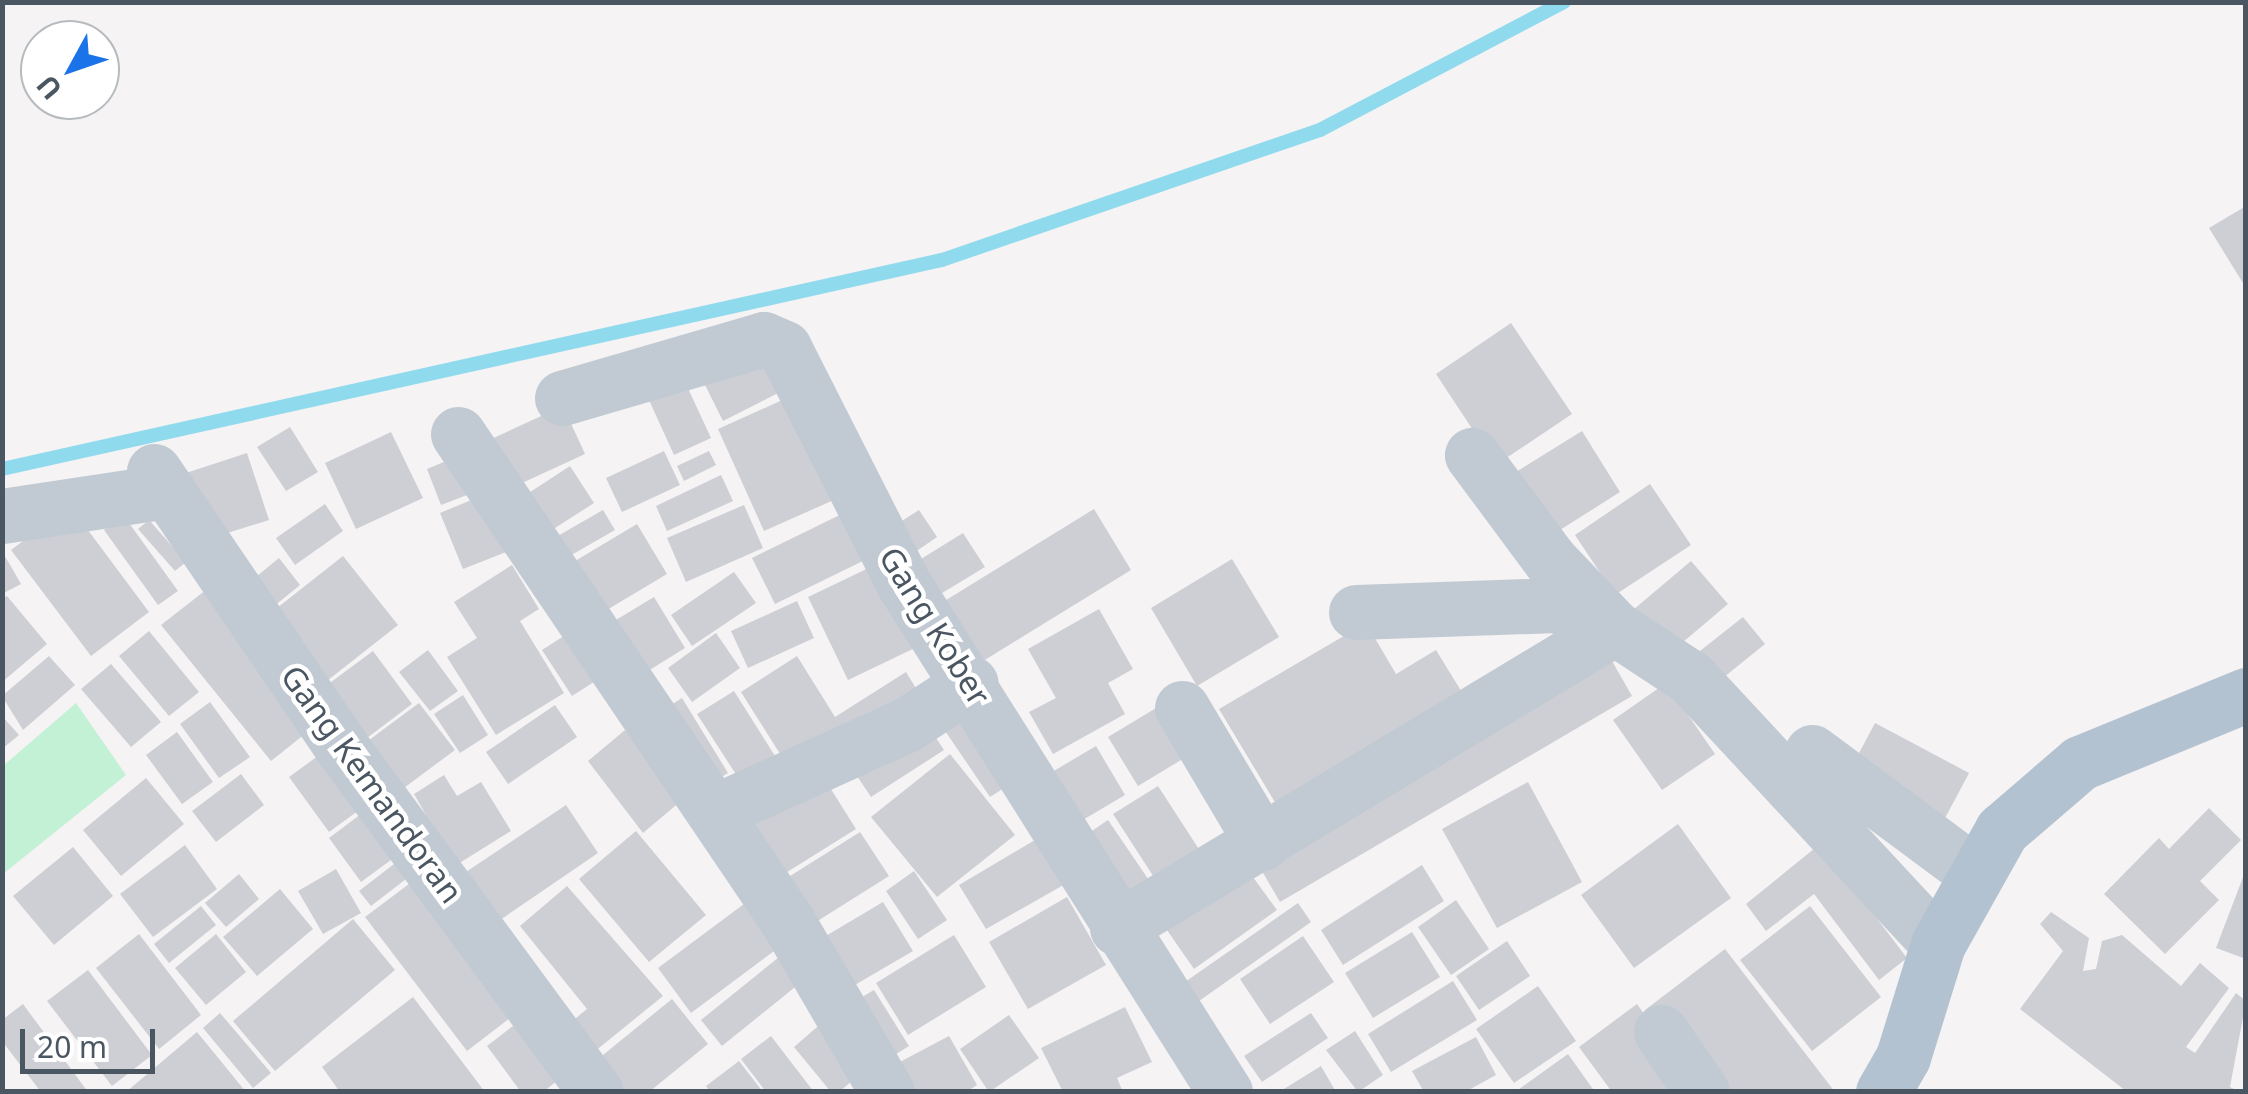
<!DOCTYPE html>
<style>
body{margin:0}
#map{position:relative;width:2248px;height:1094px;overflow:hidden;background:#f5f3f3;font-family:"Noto Sans",sans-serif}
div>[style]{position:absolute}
.green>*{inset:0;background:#c3f1d5}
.stream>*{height:14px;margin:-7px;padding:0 7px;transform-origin:7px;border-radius:7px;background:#90daee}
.building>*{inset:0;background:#cdcfd5}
.minor>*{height:55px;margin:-27.5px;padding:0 27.5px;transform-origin:27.5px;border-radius:27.5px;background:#c1cad2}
.major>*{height:55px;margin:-27.5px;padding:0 27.5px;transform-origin:27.5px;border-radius:27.5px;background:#b3c2d1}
span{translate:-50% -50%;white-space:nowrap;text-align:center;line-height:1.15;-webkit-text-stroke:9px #fff;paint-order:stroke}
.street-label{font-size:32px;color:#4a5661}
.frame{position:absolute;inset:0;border:5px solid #4a5661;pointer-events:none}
.north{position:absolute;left:20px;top:20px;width:100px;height:100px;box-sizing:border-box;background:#fff;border:2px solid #b7bbc0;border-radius:50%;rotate:230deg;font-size:28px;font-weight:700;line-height:40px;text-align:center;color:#4a5661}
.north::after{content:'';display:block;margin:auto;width:35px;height:45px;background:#1a73e8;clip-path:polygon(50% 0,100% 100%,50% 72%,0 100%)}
.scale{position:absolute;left:20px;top:1029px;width:135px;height:45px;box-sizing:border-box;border:5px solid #4a5661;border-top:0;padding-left:12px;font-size:30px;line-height:35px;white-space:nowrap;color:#4a5661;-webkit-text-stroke:8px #fff;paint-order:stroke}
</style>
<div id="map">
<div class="green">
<i style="clip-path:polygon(76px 703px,126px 775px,3px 874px,3px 766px)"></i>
</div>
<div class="stream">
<i style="left:2px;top:469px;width:963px;rotate:-12.54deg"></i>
<i style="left:942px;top:260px;width:400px;rotate:-19deg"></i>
<i style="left:1320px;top:130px;width:276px;rotate:-27.7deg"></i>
</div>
<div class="building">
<i style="clip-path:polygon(2246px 206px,2246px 288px,2209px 228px)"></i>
<i style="clip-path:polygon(1511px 323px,1572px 414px,1496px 465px,1436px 374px)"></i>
<i style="clip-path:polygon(767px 354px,784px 390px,723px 421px,705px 385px)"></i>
<i style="clip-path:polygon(686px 384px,711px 438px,674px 455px,649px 400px)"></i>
<i style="clip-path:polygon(798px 393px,845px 495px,764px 531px,718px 429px)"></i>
<i style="clip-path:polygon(563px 406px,585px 454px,509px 489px,487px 441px)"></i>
<i style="clip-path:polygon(290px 427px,318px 472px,286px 491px,257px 447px)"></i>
<i style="clip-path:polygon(1582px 431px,1620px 492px,1549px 537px,1511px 475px)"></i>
<i style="clip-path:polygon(391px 432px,423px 498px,356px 529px,325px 463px)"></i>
<i style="clip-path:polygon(664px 451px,680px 485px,622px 512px,606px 478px)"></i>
<i style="clip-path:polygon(709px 451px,716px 465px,684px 481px,677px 466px)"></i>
<i style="clip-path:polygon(247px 453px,269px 520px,208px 539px,186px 473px)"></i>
<i style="clip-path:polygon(465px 453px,480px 490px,441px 505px,427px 469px)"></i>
<i style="clip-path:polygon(570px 466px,594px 503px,544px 535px,521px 498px)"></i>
<i style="clip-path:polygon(721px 475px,733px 501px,667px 531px,656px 506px)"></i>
<i style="clip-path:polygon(1650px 484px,1691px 545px,1615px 595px,1575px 535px)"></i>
<i style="clip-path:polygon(493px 491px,516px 548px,463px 569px,440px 513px)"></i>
<i style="clip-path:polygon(325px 504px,343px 531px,295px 565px,276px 538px)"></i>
<i style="clip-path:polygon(744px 505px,763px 548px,686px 582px,667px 538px)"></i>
<i style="clip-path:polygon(70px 506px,149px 612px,91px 656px,11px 550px)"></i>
<i style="clip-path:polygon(1094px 509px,1131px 570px,975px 666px,938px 605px)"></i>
<i style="clip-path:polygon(603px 510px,615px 530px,554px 565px,542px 545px)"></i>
<i style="clip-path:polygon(850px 510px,873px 556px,775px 604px,752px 558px)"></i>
<i style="clip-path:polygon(919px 510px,937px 537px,905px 559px,886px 531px)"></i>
<i style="clip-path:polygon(124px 516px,178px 591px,158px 605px,104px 530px)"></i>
<i style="clip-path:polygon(149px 520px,186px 562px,175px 571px,138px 529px)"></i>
<i style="clip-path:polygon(637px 524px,667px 574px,595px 617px,565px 567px)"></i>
<i style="clip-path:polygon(963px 533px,985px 567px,929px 601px,908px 567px)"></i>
<i style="clip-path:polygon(2px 551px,21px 584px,2px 594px)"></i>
<i style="clip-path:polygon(343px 556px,398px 625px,318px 688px,263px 619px)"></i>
<i style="clip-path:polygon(279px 558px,300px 585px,262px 616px,241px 589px)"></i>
<i style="clip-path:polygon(1232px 559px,1279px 637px,1197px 686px,1151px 608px)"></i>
<i style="clip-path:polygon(1691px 561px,1728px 604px,1670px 653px,1633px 610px)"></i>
<i style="clip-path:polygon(877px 564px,917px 647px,848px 680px,808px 597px)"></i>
<i style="clip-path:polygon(512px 565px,539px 609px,520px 621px,564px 693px,496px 735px,447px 657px,477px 638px,454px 602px)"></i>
<i style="clip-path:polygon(734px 572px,756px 603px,692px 646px,671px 615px)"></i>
<i style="clip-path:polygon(211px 586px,320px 722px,271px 761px,161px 625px)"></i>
<i style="clip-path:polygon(7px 596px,47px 644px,2px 682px,2px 599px)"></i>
<i style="clip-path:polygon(654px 597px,685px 648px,632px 681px,601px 629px)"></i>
<i style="clip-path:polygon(797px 601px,814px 638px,748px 668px,731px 631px)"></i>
<i style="clip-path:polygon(1099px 609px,1133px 669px,1108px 683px,1125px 714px,1053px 754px,1029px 712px,1056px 698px,1028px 649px)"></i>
<i style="clip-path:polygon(1743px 617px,1765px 644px,1713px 686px,1691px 658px)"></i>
<i style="clip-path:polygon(1366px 623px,1396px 674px,1436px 650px,1463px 694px,1276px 804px,1219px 709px)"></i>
<i style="clip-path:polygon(578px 627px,608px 673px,572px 696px,542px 650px)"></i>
<i style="clip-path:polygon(149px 631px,199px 692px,169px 716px,119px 656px)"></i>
<i style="clip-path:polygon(716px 633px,740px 668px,692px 702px,668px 668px)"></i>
<i style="clip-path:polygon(1604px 647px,1632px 696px,1280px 902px,1252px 854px)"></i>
<i style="clip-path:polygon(428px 650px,458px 691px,430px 711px,399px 672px)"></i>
<i style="clip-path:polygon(373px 651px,412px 704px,363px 741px,323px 688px)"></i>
<i style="clip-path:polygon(49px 656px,75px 685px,23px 730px,2px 696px)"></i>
<i style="clip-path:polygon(797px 656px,835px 717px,906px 672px,922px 698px,789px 768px,741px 692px)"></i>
<i style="clip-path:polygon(111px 664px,161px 722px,131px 747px,81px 689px)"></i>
<i style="clip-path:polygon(1666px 683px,1715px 754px,1662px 790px,1613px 720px)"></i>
<i style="clip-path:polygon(734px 691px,775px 756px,739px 779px,697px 714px)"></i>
<i style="clip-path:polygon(463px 695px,488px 735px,460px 753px,434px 714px)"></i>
<i style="clip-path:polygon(682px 698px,728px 773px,703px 788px,658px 713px)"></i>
<i style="clip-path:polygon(967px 699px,1021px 777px,990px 797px,937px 719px)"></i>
<i style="clip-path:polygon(210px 702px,250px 757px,219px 778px,180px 724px)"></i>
<i style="clip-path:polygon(1166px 702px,1196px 751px,1138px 786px,1108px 737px)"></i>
<i style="clip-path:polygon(419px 703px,455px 750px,393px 796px,357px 749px)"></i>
<i style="clip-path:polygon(555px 705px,577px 737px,508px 784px,486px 752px)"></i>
<i style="clip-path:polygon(2px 716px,19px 735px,2px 749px)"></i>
<i style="clip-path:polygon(1875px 723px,1969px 773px,1943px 822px,1849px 772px)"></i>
<i style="clip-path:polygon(928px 726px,944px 750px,871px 797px,855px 773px)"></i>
<i style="clip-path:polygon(625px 730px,654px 765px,694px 790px,643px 833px,588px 761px)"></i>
<i style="clip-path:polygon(177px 732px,213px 782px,182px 804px,146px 755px)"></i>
<i style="clip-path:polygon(333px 745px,373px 800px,329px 832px,289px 777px)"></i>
<i style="clip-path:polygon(1096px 746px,1125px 795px,1076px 824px,1047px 775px)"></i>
<i style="clip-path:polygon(950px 754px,1015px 835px,937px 897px,871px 817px)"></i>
<i style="clip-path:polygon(819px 770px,856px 829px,776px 879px,739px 821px)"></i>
<i style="clip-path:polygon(241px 774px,264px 805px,216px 842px,192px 811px)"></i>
<i style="clip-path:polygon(444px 775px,457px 796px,481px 782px,511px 831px,445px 872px,415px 822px,426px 815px,414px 794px)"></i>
<i style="clip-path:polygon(146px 778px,184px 824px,121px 876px,83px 830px)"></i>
<i style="clip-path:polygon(1528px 782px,1582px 882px,1497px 928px,1442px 829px)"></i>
<i style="clip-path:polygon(1158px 786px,1204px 857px,1159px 885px,1113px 814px)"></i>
<i style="clip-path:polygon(373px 805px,406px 849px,361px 882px,329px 838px)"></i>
<i style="clip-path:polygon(566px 805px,598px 853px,484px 931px,451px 882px)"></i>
<i style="clip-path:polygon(2209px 808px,2241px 840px,2200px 881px,2219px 900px,2165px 954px,2104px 894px,2159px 838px,2169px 849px)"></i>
<i style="clip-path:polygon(1108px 820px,1161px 898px,1130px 919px,1077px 841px)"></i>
<i style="clip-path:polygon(1678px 824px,1731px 898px,1634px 968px,1581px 895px)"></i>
<i style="clip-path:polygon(636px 831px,706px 915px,649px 962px,579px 879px)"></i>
<i style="clip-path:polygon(860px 832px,889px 876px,808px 927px,779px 883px)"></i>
<i style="clip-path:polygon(1040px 837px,1067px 883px,986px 929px,959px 885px)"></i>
<i style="clip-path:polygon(1820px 844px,1907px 958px,1879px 980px,1814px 894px,1766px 931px,1746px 904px)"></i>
<i style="clip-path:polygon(185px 845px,217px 889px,153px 937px,120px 894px)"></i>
<i style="clip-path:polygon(73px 847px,113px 896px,54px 945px,13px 896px)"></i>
<i style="clip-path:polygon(407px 854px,419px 869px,371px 906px,359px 891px)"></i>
<i style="clip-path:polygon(1242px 862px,1277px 910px,1194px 969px,1160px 920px)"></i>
<i style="clip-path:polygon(1422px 865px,1444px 901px,1343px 965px,1321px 930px)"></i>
<i style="clip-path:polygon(336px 869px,361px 913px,323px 934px,298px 891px)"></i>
<i style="clip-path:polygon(914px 871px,947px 920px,918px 939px,886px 891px)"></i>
<i style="clip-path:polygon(2245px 872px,2246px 872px,2246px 959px,2216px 948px)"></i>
<i style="clip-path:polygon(239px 874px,259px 899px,226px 927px,205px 903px)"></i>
<i style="clip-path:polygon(417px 878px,519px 1011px,467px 1051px,365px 917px)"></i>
<i style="clip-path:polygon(567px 886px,663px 996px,589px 1056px,565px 1027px,587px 1009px,520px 926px)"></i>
<i style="clip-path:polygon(280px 889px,313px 929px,257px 976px,223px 937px)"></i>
<i style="clip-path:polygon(756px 895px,789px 940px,691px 1013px,658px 968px)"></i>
<i style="clip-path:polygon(1067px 897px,1106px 965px,1028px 1009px,989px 942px)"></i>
<i style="clip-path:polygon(1456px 900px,1489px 949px,1451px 975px,1418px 927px)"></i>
<i style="clip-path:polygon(883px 902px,913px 951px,848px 989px,819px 940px)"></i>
<i style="clip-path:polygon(1298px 903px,1311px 922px,1199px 1001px,1185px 982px)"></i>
<i style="clip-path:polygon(201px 906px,216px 925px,169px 963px,154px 944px)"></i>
<i style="clip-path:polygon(1810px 906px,1881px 997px,1812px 1051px,1740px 960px)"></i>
<i style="clip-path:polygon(2051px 912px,2089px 938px,2083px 971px,2096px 969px,2102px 941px,2122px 935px,2181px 986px,2200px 963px,2229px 988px,2186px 1047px,2195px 1053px,2236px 993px,2246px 1001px,2230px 1087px,2240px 1092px,2126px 1091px,2020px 1009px,2063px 951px,2040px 924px)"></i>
<i style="clip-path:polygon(353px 919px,395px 970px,275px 1071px,233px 1021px)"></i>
<i style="clip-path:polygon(1412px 932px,1440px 977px,1373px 1018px,1345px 973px)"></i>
<i style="clip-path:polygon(139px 934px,201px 1015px,159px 1049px,96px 968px)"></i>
<i style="clip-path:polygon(216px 934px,246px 972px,206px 1005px,175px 968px)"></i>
<i style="clip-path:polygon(954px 935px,986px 987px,908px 1035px,876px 983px)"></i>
<i style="clip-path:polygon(1303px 936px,1334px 982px,1270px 1024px,1240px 979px)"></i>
<i style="clip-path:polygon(1507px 941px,1530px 976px,1479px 1010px,1456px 976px)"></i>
<i style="clip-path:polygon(789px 949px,810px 975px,722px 1046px,701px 1020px)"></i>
<i style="clip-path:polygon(1725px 949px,1835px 1092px,1708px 1092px,1645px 1010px)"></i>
<i style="clip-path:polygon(88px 970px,152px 1055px,112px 1086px,47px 1001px)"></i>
<i style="clip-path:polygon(1453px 981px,1477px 1020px,1391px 1072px,1368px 1034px)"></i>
<i style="clip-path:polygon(1538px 986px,1576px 1041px,1514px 1083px,1476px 1029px)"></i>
<i style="clip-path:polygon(874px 990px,909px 1046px,877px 1066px,842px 1009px)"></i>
<i style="clip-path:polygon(413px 997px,485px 1092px,340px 1092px,322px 1067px)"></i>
<i style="clip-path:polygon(672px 999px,708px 1044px,649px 1092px,625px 1092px,598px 1059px)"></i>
<i style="clip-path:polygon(23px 1004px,88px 1092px,41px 1092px,2px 1041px,2px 1020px)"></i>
<i style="clip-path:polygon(1637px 1004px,1700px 1092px,1612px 1092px,1579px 1047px)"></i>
<i style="clip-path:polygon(1125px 1007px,1152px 1062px,1117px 1078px,1123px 1092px,1063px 1092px,1041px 1048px)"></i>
<i style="clip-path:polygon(220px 1013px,271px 1073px,253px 1088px,203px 1028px)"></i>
<i style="clip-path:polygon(1311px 1013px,1328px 1038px,1262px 1082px,1244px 1056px)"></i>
<i style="clip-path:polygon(1009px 1015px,1039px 1058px,989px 1092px,960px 1049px)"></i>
<i style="clip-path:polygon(526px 1016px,568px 1072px,543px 1092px,521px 1092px,487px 1046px)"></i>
<i style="clip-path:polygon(824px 1021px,865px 1070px,839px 1092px,831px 1092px,794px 1047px)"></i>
<i style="clip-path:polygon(1355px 1031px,1383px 1075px,1358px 1092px,1326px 1050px)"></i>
<i style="clip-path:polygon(197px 1032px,246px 1092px,126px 1092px)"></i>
<i style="clip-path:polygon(771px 1036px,814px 1092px,766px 1092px,741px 1059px)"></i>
<i style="clip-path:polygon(949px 1036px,977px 1085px,966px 1092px,891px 1092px,881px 1072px)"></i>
<i style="clip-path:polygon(1476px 1037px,1496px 1075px,1465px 1092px,1424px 1092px,1412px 1071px)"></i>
<i style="clip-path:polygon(1568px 1054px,1595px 1092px,1515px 1092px)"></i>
<i style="clip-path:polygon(739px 1061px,763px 1092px,710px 1092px,706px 1086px)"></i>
<i style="clip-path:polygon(1321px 1066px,1336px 1092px,1279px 1092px)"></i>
</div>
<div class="minor">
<i style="left:562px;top:398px;width:210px;rotate:-16.3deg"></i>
<i style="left:764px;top:339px;width:22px;rotate:24deg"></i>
<i style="left:784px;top:348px;width:267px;rotate:63.1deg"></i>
<i style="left:905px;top:586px;width:599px;rotate:57.69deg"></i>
<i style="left:458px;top:434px;width:589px;rotate:55.93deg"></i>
<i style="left:788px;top:922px;width:197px;rotate:59.8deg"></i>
<i style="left:154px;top:471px;width:331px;rotate:55.8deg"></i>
<i style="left:340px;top:745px;width:431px;rotate:53.6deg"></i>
<i style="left:2px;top:516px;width:168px;rotate:-8.6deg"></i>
<i style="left:1356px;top:612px;width:200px;rotate:-2deg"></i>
<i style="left:1556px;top:605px;width:63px;rotate:21.3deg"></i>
<i style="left:1615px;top:628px;width:91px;rotate:33.3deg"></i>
<i style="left:1691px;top:678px;width:363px;rotate:47.1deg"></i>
<i style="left:1182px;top:708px;width:157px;rotate:59.3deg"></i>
<i style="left:1812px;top:752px;width:203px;rotate:36.6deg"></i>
<i style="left:714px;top:812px;width:211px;rotate:-24.4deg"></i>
<i style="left:906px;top:725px;width:77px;rotate:-32.9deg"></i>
<i style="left:1117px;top:928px;width:581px;rotate:-31.07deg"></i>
<i style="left:1615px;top:628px;width:94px;rotate:-133.7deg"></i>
<i style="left:1550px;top:560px;width:131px;rotate:-126.6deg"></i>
<i style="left:1661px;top:1032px;width:73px;rotate:55.7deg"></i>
</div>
<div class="major">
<i style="left:1883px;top:1092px;width:40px;rotate:-60.3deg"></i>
<i style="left:1903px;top:1057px;width:118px;rotate:-72.8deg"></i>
<i style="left:1938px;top:944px;width:131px;rotate:-60.7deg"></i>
<i style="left:2002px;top:830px;width:103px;rotate:-40.7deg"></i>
<i style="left:2080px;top:763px;width:179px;rotate:-22.3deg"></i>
</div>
<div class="street-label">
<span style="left:935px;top:626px;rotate:58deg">Gang Kober</span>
<span style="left:372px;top:784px;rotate:54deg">Gang Kemandoran</span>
</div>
<div class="frame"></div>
<div class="north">U</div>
<div class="scale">20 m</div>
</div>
